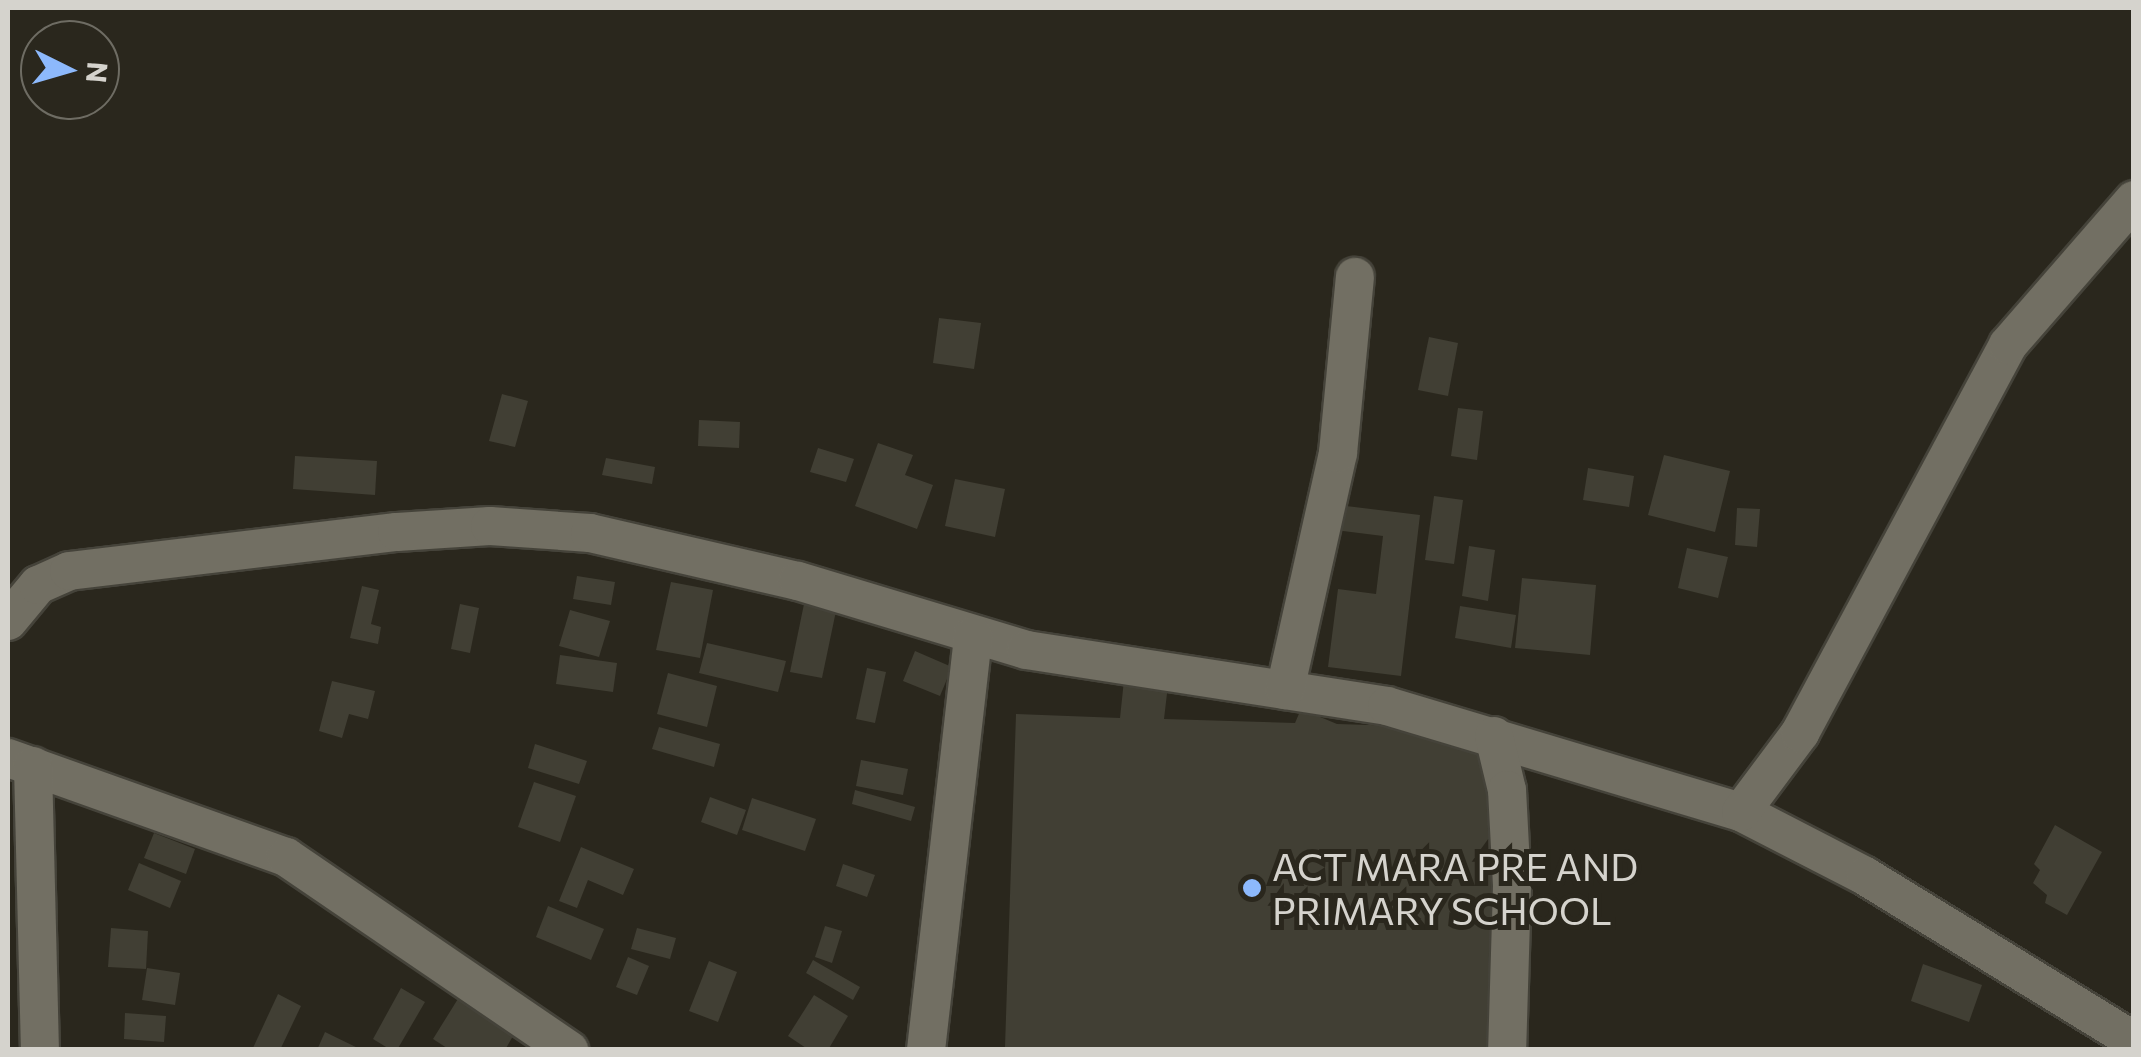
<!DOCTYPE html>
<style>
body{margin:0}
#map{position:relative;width:2141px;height:1057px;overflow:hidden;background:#2a271d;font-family:Commissioner,sans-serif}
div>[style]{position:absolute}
.building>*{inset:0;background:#413f34}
.roads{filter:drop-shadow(2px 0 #45433a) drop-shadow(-2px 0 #45433a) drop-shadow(0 2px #45433a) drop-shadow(0 -2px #45433a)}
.minor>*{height:38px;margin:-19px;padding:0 19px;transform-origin:19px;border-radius:19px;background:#726f63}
.dots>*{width:28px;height:28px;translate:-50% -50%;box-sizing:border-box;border:5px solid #2a271d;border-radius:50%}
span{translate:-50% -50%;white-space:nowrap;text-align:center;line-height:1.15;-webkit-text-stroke:10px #2a271d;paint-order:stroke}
.poi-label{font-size:38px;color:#d5d3cd}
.left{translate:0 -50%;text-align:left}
.frame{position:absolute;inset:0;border:10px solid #d5d3cd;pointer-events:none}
.north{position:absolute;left:20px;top:20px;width:100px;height:100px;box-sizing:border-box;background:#2a271d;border:2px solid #6e6c63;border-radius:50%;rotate:95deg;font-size:28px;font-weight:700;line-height:40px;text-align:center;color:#d5d3cd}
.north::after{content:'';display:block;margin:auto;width:35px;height:45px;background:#8db9fc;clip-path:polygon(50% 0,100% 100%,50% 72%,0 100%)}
</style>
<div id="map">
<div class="building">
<i style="clip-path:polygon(939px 318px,981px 323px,974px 369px,933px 363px)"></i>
<i style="clip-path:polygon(1429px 337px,1458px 343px,1448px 396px,1418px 390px)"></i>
<i style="clip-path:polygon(502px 394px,528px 401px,515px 447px,489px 441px)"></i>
<i style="clip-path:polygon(1458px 408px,1483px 411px,1477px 460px,1451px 456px)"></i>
<i style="clip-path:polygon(699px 420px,740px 422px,739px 448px,698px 446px)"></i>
<i style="clip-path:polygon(878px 443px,913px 455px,905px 475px,933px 485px,917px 529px,855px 506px)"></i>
<i style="clip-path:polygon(818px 448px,854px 459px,846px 482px,810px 472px)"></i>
<i style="clip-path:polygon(1664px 455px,1730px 471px,1715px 532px,1648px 515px)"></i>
<i style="clip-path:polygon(295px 456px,377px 461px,375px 495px,293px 489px)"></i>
<i style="clip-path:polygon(606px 458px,655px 467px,652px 484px,602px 475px)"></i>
<i style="clip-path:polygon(1588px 468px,1634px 476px,1629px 507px,1583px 500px)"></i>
<i style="clip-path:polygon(955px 479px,1005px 489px,995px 537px,945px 526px)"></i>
<i style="clip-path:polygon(1434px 496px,1463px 500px,1454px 564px,1425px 560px)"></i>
<i style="clip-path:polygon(1338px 505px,1420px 515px,1401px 676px,1328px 667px,1338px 589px,1376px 594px,1383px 536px,1335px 530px)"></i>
<i style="clip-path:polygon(1737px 508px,1760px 509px,1757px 547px,1735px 545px)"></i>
<i style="clip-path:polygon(1469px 546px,1495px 550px,1488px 601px,1462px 596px)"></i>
<i style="clip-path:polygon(1687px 548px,1728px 557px,1718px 598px,1678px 588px)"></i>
<i style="clip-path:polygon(577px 576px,615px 582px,611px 605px,573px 599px)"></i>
<i style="clip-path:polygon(1522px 578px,1596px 585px,1590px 655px,1515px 648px)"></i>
<i style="clip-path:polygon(671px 582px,713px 590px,700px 658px,656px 650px)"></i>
<i style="clip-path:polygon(362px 586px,379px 590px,371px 624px,381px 627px,378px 644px,350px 638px)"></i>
<i style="clip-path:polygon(460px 604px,479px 608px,470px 653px,451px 649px)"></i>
<i style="clip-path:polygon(804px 604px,836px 611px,822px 678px,790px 672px)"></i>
<i style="clip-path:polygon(1460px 606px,1516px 615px,1511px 648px,1455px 638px)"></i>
<i style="clip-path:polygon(570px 610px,610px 621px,599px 657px,559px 646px)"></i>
<i style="clip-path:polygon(707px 643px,786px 661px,778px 692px,699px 673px)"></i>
<i style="clip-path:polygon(915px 651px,952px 667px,940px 696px,903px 681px)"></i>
<i style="clip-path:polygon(560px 655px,617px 663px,613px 692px,556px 684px)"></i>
<i style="clip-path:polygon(867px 668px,886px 672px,875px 723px,856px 719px)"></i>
<i style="clip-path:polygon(668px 673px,717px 686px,707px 727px,657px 714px)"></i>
<i style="clip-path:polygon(1124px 680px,1168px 685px,1164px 719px,1295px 723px,1301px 709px,1337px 724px,1500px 729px,1490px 1050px,1005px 1047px,1016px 714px,1120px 718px)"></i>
<i style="clip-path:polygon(332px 681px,375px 691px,368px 719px,349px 714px,342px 738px,319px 731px)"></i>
<i style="clip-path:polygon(659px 727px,720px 744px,714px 767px,652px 749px)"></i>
<i style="clip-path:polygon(535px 744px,587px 761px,579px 784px,528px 768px)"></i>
<i style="clip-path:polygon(861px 760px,908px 769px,903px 795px,856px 786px)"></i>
<i style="clip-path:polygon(534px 782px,576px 796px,560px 842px,518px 827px)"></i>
<i style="clip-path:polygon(855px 790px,915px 807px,911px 821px,852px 804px)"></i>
<i style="clip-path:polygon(710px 797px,746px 810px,737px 835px,701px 822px)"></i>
<i style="clip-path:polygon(752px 798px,816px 819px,805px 851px,742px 830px)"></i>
<i style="clip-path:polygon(2055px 825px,2102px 852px,2067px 915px,2045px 903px,2047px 895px,2033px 883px,2040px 870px,2034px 864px)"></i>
<i style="clip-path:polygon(154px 833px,195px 849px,186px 874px,144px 858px)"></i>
<i style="clip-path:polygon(581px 847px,634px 869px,623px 895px,588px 880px,577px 908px,559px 901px)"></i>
<i style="clip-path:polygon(139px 863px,181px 881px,170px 908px,128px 890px)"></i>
<i style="clip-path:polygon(843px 864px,875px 875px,867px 897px,836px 886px)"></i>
<i style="clip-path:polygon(548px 906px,604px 929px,591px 960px,536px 937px)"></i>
<i style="clip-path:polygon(825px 926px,842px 931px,832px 963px,815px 957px)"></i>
<i style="clip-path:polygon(111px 928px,148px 931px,146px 969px,108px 967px)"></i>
<i style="clip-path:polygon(637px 928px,676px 938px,670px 959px,631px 949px)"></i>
<i style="clip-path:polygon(628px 957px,649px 966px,637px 995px,616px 987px)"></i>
<i style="clip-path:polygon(813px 960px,860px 987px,853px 1000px,806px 973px)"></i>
<i style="clip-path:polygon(709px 961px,737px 972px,718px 1022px,689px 1011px)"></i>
<i style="clip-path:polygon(1923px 964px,1982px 985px,1969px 1022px,1911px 1001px)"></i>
<i style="clip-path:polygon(147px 968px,180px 973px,175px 1005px,142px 1000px)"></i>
<i style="clip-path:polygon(401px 988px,425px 1002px,397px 1050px,391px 1050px,373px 1039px)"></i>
<i style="clip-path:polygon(278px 994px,301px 1006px,280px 1050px,252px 1050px)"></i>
<i style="clip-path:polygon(461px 994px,517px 1029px,505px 1050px,450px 1050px,433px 1039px)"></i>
<i style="clip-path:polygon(814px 995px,848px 1016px,828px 1050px,809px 1050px,788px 1036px)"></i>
<i style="clip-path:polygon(125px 1013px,166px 1016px,164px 1042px,124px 1039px)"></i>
<i style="clip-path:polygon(325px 1032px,362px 1050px,317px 1050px)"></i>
</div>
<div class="roads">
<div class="minor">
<i style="left:8px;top:621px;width:47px;rotate:-50.2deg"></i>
<i style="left:38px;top:585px;width:34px;rotate:-24deg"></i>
<i style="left:69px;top:571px;width:330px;rotate:-6.8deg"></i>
<i style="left:397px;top:532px;width:93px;rotate:-3.7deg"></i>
<i style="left:490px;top:526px;width:100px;rotate:4deg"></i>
<i style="left:590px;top:533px;width:213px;rotate:13deg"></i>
<i style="left:798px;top:581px;width:238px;rotate:16.8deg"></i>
<i style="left:1026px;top:650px;width:365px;rotate:8.8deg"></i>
<i style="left:1387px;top:706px;width:370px;rotate:16.7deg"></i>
<i style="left:1741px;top:812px;width:140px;rotate:27.3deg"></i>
<i style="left:1865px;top:876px;width:316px;rotate:31.5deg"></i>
<i style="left:1285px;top:690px;width:243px;rotate:-77.4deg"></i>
<i style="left:1338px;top:453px;width:177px;rotate:-84.5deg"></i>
<i style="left:1494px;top:736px;width:56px;rotate:76.5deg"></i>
<i style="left:1507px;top:790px;width:96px;rotate:87deg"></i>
<i style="left:1512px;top:886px;width:164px;rotate:91.7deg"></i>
<i style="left:8px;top:758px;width:295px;rotate:19.6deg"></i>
<i style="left:286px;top:857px;width:343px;rotate:34.3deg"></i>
<i style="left:33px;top:766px;width:284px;rotate:88.6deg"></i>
<i style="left:1741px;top:812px;width:99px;rotate:-53.2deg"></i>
<i style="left:1800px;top:733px;width:440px;rotate:-61.8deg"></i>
<i style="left:2008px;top:345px;width:192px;rotate:-49deg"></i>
<i style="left:926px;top:1050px;width:417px;rotate:-83.5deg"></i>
</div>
</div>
<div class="dots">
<i style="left:1252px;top:888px;background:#8db9fc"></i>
</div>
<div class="poi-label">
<span class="left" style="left:1272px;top:888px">ACT MARA PRE AND<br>PRIMARY SCHOOL</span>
</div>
<div class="frame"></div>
<div class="north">N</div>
</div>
